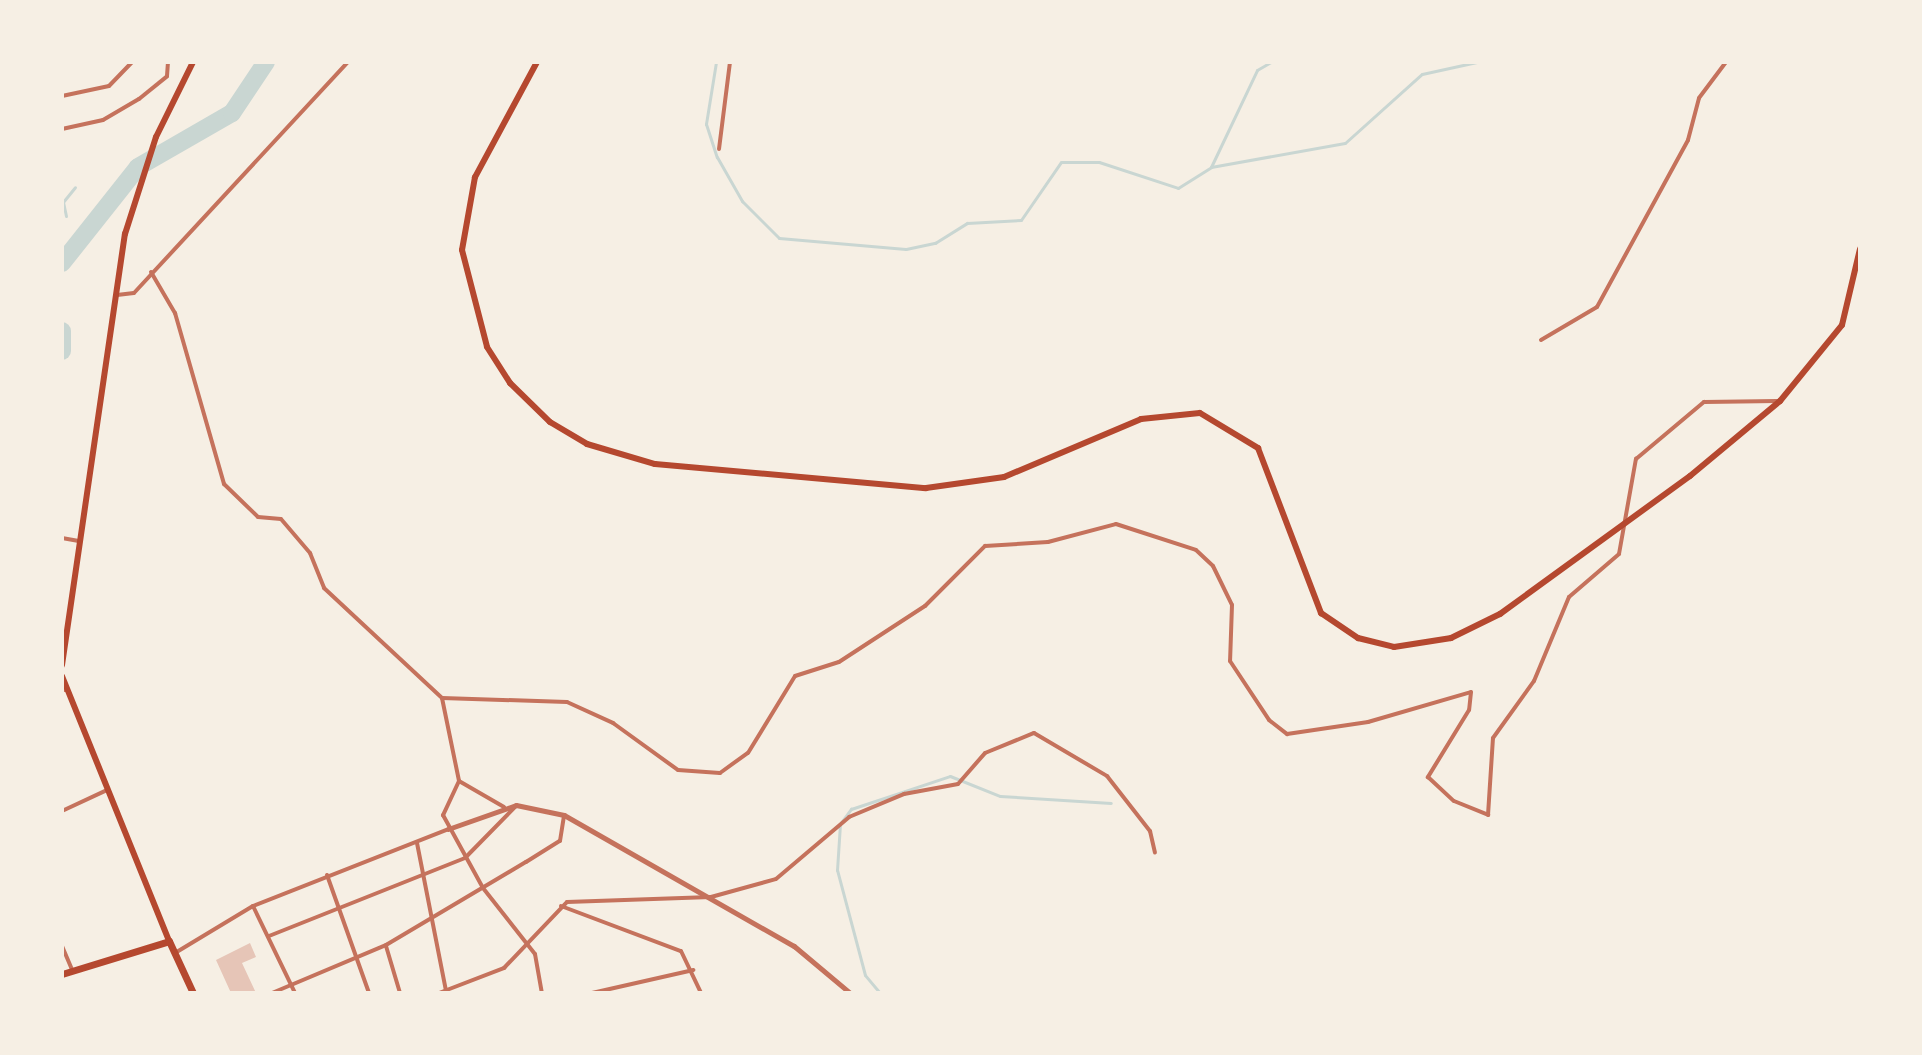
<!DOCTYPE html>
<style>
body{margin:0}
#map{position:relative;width:1922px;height:1055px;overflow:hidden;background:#f6efe4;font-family:Montserrat,sans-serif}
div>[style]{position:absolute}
.stream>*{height:3px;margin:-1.5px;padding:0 1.5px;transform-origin:1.5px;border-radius:1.5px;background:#c9d6d2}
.river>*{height:18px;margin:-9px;padding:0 9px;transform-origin:9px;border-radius:9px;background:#c9d6d2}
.building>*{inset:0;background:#e6c5b7}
.minor>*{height:4px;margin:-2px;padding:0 2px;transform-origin:2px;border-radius:2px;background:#c5725c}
.tertiary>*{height:5px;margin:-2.5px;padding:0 2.5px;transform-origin:2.5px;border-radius:2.5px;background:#c5725c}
.secondary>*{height:6px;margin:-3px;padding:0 3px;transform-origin:3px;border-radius:3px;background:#b5482f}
.primary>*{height:7px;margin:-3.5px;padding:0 3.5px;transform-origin:3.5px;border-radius:3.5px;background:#b5482f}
span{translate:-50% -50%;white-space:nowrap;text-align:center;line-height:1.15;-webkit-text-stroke:6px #f6efe4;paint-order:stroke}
.frame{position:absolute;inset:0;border:64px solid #f6efe4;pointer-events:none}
</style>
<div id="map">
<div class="stream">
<i style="left:716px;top:62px;width:63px;rotate:99.2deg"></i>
<i style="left:706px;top:124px;width:35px;rotate:72deg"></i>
<i style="left:717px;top:157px;width:51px;rotate:60.4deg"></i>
<i style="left:742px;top:201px;width:52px;rotate:45deg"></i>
<i style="left:779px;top:238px;width:127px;rotate:5deg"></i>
<i style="left:906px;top:249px;width:30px;rotate:-12deg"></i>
<i style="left:935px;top:243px;width:38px;rotate:-32deg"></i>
<i style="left:967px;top:223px;width:54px;rotate:-3.2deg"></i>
<i style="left:1021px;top:220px;width:70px;rotate:-55.4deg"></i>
<i style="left:1061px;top:162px;width:38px"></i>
<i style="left:1099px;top:162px;width:83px;rotate:18.2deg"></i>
<i style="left:1178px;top:188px;width:39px;rotate:-32deg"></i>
<i style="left:1211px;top:167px;width:136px;rotate:-10.2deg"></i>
<i style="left:1345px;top:143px;width:103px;rotate:-41.9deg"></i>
<i style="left:1422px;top:74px;width:56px;rotate:-12.3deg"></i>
<i style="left:1211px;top:167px;width:107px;rotate:-64.6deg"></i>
<i style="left:1257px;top:70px;width:16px;rotate:-30deg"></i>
<i style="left:66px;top:216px;width:14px;rotate:-102deg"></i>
<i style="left:63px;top:202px;width:19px;rotate:-51deg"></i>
<i style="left:880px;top:993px;width:23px;rotate:-130deg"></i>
<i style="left:865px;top:975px;width:109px;rotate:-104.9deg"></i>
<i style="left:837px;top:870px;width:46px;rotate:-86.3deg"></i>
<i style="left:840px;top:824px;width:19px;rotate:-54deg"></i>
<i style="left:851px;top:809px;width:104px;rotate:-18.4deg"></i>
<i style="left:950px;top:776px;width:54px;rotate:21.8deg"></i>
<i style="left:1000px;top:796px;width:111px;rotate:3.6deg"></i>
</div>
<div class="river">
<i style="left:62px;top:263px;width:122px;rotate:-51.6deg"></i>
<i style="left:138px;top:167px;width:108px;rotate:-29.9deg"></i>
<i style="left:232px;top:113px;width:61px;rotate:-56.3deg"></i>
<i style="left:62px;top:331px;width:20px;rotate:90deg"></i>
</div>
<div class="building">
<i style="clip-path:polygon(250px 943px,256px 957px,242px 963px,256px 993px,231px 993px,216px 960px)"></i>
</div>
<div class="minor">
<i style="left:62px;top:96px;width:48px;rotate:-12deg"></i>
<i style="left:109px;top:86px;width:33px;rotate:-46deg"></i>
<i style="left:62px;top:129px;width:42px;rotate:-12.4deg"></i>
<i style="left:103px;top:120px;width:42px;rotate:-30.3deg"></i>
<i style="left:139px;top:99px;width:36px;rotate:-39deg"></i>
<i style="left:167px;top:76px;width:14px;rotate:-86deg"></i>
<i style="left:719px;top:149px;width:88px;rotate:-82.8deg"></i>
<i style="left:151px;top:272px;width:48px;rotate:59.7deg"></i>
<i style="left:175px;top:313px;width:178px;rotate:74deg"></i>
<i style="left:224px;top:484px;width:47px;rotate:44.1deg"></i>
<i style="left:258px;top:517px;width:23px;rotate:5deg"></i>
<i style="left:281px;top:519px;width:45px;rotate:49.5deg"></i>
<i style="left:310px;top:553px;width:38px;rotate:68deg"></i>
<i style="left:324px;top:588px;width:161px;rotate:43deg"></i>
<i style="left:442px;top:698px;width:85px;rotate:78.4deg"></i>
<i style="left:459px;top:781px;width:38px;rotate:115deg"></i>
<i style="left:443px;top:815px;width:83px;rotate:61.3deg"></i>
<i style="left:483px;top:888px;width:84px;rotate:51.8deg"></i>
<i style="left:535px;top:954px;width:40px;rotate:80deg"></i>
<i style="left:117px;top:295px;width:17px;rotate:-7deg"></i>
<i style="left:134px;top:293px;width:315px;rotate:-47.2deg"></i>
<i style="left:1541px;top:340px;width:65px;rotate:-30.5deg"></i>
<i style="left:1597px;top:307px;width:190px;rotate:-61.4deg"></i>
<i style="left:1688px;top:140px;width:43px;rotate:-75.3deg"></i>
<i style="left:1699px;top:98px;width:45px;rotate:-53.1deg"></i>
<i style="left:62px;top:538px;width:17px;rotate:10deg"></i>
<i style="left:442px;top:698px;width:125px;rotate:1.8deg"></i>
<i style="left:567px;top:702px;width:51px;rotate:24.5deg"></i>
<i style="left:613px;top:723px;width:80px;rotate:35.9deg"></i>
<i style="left:678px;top:770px;width:42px;rotate:4.1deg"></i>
<i style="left:720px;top:773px;width:34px;rotate:-36deg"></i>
<i style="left:748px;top:753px;width:90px;rotate:-58.6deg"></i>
<i style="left:795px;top:676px;width:46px;rotate:-17.7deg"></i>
<i style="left:839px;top:662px;width:103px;rotate:-33.1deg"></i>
<i style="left:925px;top:606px;width:85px;rotate:-45deg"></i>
<i style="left:985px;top:546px;width:63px;rotate:-3.6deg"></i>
<i style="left:1048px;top:542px;width:70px;rotate:-14.8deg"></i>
<i style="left:1116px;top:524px;width:84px;rotate:18deg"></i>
<i style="left:1196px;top:550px;width:23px;rotate:43deg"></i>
<i style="left:1213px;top:566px;width:43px;rotate:64deg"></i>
<i style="left:1232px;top:605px;width:56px;rotate:92deg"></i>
<i style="left:1230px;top:661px;width:71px;rotate:56.5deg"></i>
<i style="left:1269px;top:720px;width:23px;rotate:38deg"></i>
<i style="left:1287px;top:734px;width:82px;rotate:-8.4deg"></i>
<i style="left:1368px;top:722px;width:107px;rotate:-16.2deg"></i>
<i style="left:1471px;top:692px;width:18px;rotate:96deg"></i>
<i style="left:1469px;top:710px;width:79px;rotate:121.5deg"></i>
<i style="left:1428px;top:777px;width:35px;rotate:43deg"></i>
<i style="left:1454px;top:801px;width:37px;rotate:22deg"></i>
<i style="left:1488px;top:815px;width:77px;rotate:-86.3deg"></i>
<i style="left:1493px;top:738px;width:70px;rotate:-54.3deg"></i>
<i style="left:1534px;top:681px;width:91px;rotate:-67.4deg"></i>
<i style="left:1569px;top:597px;width:66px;rotate:-40.7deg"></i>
<i style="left:1619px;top:554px;width:97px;rotate:-79.9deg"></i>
<i style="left:1636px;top:459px;width:89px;rotate:-40deg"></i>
<i style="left:1704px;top:402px;width:73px;rotate:-0.8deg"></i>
<i style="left:459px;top:781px;width:52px;rotate:30deg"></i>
<i style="left:62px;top:811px;width:50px;rotate:-25deg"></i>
<i style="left:417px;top:843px;width:151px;rotate:78.9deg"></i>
<i style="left:327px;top:875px;width:125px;rotate:70.4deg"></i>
<i style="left:253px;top:906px;width:97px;rotate:64.2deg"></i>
<i style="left:561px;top:906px;width:128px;rotate:20.6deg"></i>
<i style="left:681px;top:951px;width:47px;rotate:64.5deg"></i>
<i style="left:269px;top:936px;width:211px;rotate:-21.7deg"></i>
<i style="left:465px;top:858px;width:73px;rotate:-45.6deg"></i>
<i style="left:62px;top:946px;width:25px;rotate:67deg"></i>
<i style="left:386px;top:946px;width:49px;rotate:73.4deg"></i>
<i style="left:175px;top:953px;width:91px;rotate:-31.1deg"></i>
<i style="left:253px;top:906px;width:210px;rotate:-21.5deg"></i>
<i style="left:272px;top:993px;width:124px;rotate:-22.8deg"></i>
<i style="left:386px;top:945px;width:163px;rotate:-30.7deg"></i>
<i style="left:526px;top:862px;width:40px;rotate:-32deg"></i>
<i style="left:560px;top:841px;width:26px;rotate:-81deg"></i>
<i style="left:439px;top:993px;width:70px;rotate:-21deg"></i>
<i style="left:504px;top:968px;width:91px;rotate:-46.3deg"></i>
<i style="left:567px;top:902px;width:144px;rotate:-2deg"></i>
<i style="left:711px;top:897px;width:67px;rotate:-15.5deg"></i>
<i style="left:776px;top:879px;width:96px;rotate:-40.3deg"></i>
<i style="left:849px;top:817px;width:60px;rotate:-22.7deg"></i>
<i style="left:904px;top:794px;width:55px;rotate:-10.5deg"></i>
<i style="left:958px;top:784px;width:41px;rotate:-48.9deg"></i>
<i style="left:985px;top:753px;width:53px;rotate:-22.2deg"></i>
<i style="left:1034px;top:733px;width:85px;rotate:30.5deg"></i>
<i style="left:1107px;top:776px;width:70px;rotate:52deg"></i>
<i style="left:1150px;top:831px;width:22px;rotate:77deg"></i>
<i style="left:592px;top:993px;width:104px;rotate:-12.8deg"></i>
</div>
<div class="tertiary">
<i style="left:62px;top:689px;width:2px"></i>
<i style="left:448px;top:829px;width:72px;rotate:-19.4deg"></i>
<i style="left:516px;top:805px;width:49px;rotate:11.8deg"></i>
<i style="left:564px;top:815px;width:265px;rotate:29.7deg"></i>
<i style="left:794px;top:946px;width:73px;rotate:40deg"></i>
</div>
<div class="secondary">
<i style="left:537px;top:62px;width:131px;rotate:118.3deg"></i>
<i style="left:475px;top:177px;width:74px;rotate:100.1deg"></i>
<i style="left:462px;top:250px;width:100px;rotate:75.5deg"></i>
<i style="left:487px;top:347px;width:43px;rotate:57.4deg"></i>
<i style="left:510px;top:383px;width:56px;rotate:44.3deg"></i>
<i style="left:550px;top:422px;width:43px;rotate:30.7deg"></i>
<i style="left:587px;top:444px;width:71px;rotate:16.4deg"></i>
<i style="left:655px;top:464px;width:272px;rotate:5.1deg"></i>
<i style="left:926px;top:488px;width:79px;rotate:-8deg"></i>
<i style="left:1004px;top:477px;width:149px;rotate:-22.9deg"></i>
<i style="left:1141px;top:419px;width:59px;rotate:-5.8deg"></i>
<i style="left:1200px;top:413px;width:68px;rotate:31.1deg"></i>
<i style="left:1258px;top:448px;width:177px;rotate:69.1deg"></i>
<i style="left:1321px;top:613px;width:45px;rotate:34deg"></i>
<i style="left:1358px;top:638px;width:37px;rotate:14deg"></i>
<i style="left:1394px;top:647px;width:58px;rotate:-9deg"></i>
<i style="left:1451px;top:638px;width:55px;rotate:-26.1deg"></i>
<i style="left:1500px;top:614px;width:235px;rotate:-36deg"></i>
<i style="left:1690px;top:476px;width:117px;rotate:-39.8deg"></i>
<i style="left:1780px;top:401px;width:98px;rotate:-50.8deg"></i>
<i style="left:1842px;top:325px;width:78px;rotate:-76.7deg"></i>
<i style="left:62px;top:665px;width:436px;rotate:-81.7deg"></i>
<i style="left:125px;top:234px;width:102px;rotate:-72.3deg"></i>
<i style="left:156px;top:137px;width:84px;rotate:-63.7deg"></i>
<i style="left:62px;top:676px;width:286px;rotate:68deg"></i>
</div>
<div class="primary">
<i style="left:62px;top:974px;width:112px;rotate:-17.1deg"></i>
<i style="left:169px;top:941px;width:57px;rotate:65.2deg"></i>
</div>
<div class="frame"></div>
</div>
